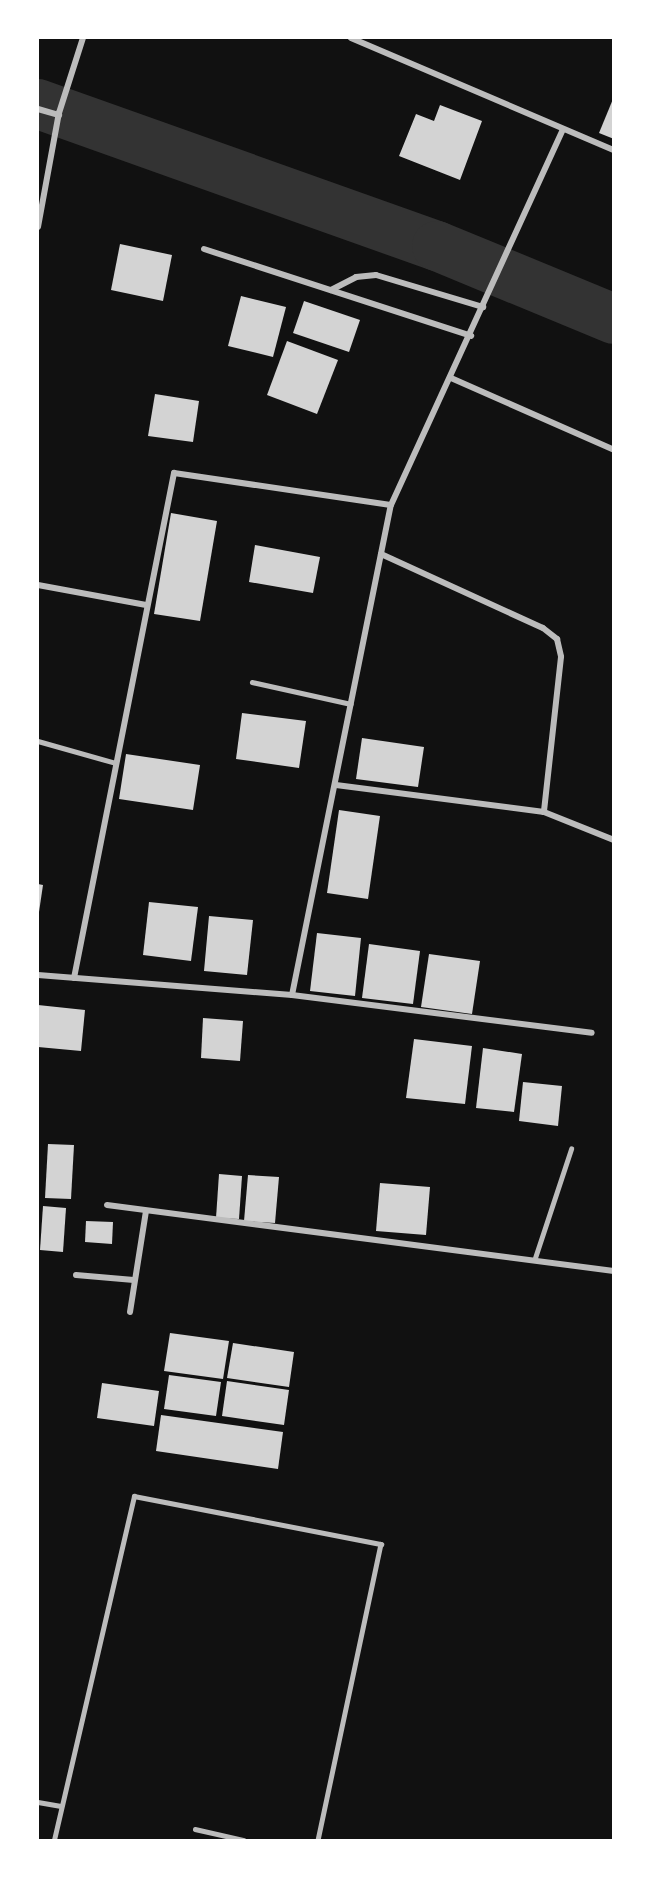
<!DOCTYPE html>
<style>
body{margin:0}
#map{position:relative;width:651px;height:1878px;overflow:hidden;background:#111;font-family:Figtree,sans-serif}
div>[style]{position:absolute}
.river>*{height:50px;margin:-25px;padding:0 25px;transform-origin:25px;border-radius:25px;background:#333}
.building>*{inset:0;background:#d3d3d3}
.service>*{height:4.5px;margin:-2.25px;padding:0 2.25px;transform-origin:2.25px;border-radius:2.25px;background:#bcbcbc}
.minor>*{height:6px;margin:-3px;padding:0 3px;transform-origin:3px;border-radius:3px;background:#bcbcbc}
span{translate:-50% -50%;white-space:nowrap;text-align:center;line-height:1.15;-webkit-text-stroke:4.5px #fff;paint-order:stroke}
.frame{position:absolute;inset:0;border:39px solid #fff;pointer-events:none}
</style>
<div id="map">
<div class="river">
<i style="left:38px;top:104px;width:424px;rotate:19.6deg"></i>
<i style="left:437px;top:246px;width:191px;rotate:22.4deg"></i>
</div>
<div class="building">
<i style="clip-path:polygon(613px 99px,614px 99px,614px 139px,599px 133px)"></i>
<i style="clip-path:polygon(440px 105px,482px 121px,460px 180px,399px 156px,416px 114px,434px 121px)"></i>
<i style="clip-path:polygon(120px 244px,172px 255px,163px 301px,111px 290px)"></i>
<i style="clip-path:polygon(241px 296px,286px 307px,273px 357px,228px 346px)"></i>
<i style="clip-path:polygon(304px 301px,360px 320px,349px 352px,293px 333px)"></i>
<i style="clip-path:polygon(287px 341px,338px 360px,317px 414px,267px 395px)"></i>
<i style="clip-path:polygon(155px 394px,199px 401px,193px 442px,148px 436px)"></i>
<i style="clip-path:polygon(171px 513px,217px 521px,200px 621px,154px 614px)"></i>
<i style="clip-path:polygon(255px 545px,320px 557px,313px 593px,249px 582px)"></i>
<i style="clip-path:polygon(242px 713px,306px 721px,299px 768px,236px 759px)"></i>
<i style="clip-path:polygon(362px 738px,424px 747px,418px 787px,356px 779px)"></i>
<i style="clip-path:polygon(126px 754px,200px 765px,193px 810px,119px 799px)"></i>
<i style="clip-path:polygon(339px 810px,380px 816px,368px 899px,327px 893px)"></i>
<i style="clip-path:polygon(38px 884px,43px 885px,39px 912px,38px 912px)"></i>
<i style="clip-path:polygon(149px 902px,198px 907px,191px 961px,143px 955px)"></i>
<i style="clip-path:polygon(209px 916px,253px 920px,247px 975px,204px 971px)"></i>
<i style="clip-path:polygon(317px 933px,361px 938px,355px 996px,310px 991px)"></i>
<i style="clip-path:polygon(369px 944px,420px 951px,413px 1004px,362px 998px)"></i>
<i style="clip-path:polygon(429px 954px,480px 961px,472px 1014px,421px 1007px)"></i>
<i style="clip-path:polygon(38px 1005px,85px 1010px,81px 1051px,38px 1047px)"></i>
<i style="clip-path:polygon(203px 1018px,243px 1021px,240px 1061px,201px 1058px)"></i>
<i style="clip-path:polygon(414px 1039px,472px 1046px,465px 1104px,406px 1098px)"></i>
<i style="clip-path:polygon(483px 1048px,522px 1054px,514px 1112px,476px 1108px)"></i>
<i style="clip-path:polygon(523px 1082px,562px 1086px,558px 1126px,519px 1121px)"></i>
<i style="clip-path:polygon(48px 1144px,74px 1145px,71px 1199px,45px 1198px)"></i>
<i style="clip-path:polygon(219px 1174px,242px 1176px,239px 1219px,216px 1218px)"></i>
<i style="clip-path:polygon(248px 1175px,279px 1177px,275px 1223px,244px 1221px)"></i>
<i style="clip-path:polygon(380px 1183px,430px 1187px,426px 1235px,376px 1231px)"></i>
<i style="clip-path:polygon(43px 1206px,66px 1208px,63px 1252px,40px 1250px)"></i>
<i style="clip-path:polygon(86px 1221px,113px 1222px,112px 1244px,85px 1242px)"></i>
<i style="clip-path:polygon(170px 1333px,229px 1341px,223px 1379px,164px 1371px)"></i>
<i style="clip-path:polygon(233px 1343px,294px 1352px,289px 1387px,227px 1378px)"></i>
<i style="clip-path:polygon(169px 1375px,221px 1382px,216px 1416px,164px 1409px)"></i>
<i style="clip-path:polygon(227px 1381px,289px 1390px,284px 1425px,222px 1416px)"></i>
<i style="clip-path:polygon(102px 1383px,159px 1391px,154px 1426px,97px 1418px)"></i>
<i style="clip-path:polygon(161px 1415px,283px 1432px,278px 1469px,156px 1451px)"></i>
</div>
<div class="service">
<i style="left:252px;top:682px;width:101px;rotate:12.5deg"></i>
<i style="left:38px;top:741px;width:81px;rotate:15.8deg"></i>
<i style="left:535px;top:1258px;width:115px;rotate:-71.7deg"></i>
<i style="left:38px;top:1802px;width:23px;rotate:10deg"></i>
<i style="left:195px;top:1829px;width:50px;rotate:12.7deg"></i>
<i style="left:54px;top:1840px;width:353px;rotate:-76.9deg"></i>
<i style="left:134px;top:1496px;width:252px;rotate:11deg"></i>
<i style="left:381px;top:1544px;width:303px;rotate:102deg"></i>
</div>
<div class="minor">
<i style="left:351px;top:38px;width:286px;rotate:23.1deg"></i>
<i style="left:38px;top:109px;width:22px;rotate:16deg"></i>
<i style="left:38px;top:227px;width:116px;rotate:-79.6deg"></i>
<i style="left:59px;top:113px;width:79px;rotate:-72.3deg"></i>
<i style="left:204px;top:249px;width:281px;rotate:18deg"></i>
<i style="left:331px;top:290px;width:28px;rotate:-27deg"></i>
<i style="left:356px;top:277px;width:20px;rotate:-6deg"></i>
<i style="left:376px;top:275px;width:112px;rotate:16.7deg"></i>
<i style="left:451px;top:378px;width:178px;rotate:23.8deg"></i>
<i style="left:381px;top:554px;width:178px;rotate:24.6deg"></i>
<i style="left:543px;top:628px;width:18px;rotate:38deg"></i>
<i style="left:557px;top:639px;width:18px;rotate:77deg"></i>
<i style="left:561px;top:657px;width:156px;rotate:96.3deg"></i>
<i style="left:38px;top:585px;width:110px;rotate:10.5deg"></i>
<i style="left:336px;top:785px;width:210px;rotate:7.4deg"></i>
<i style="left:544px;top:812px;width:75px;rotate:21.8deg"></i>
<i style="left:38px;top:975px;width:255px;rotate:4.5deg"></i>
<i style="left:292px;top:995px;width:302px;rotate:7.2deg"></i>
<i style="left:74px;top:978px;width:515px;rotate:-78.8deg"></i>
<i style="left:174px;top:473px;width:219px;rotate:8.4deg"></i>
<i style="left:292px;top:995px;width:500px;rotate:-78.6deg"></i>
<i style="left:391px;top:505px;width:411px;rotate:-65.4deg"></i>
<i style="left:107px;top:1205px;width:511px;rotate:7.42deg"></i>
<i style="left:76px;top:1275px;width:58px;rotate:4.9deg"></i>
<i style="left:130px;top:1312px;width:102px;rotate:-81deg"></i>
</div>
<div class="frame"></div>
</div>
